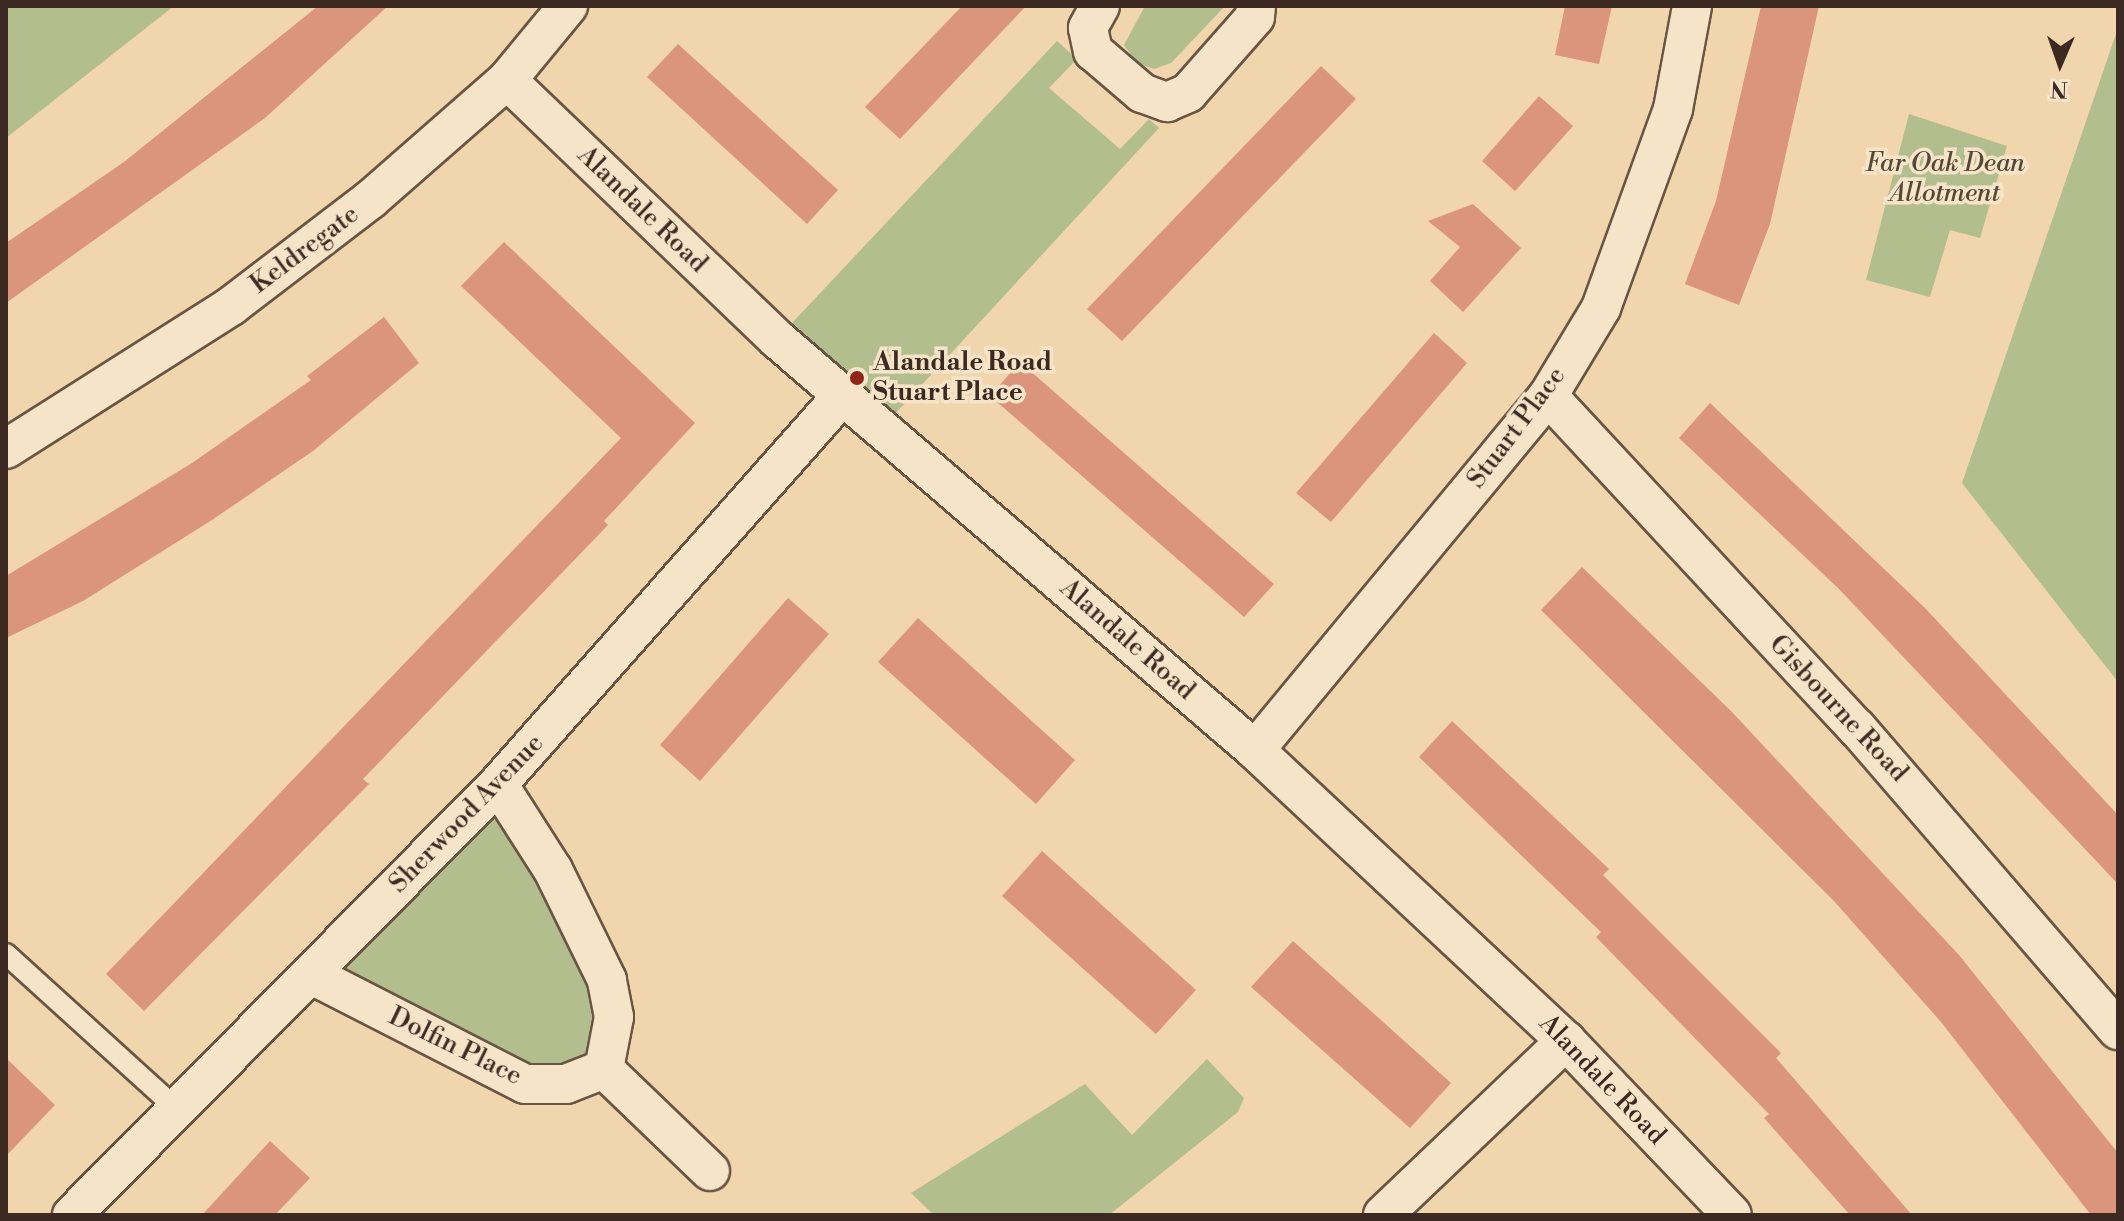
<!DOCTYPE html>
<style>
body{margin:0}
#map{position:relative;width:2124px;height:1221px;overflow:hidden;background:#f1d5ac;font-family:"Libre Bodoni",serif}
div>[style]{position:absolute}
.green>*{inset:0;background:#b3be8e}
.building>*{inset:0;background:#db957c}
.roads{filter:drop-shadow(2px 0 #695544) drop-shadow(-2px 0 #695544) drop-shadow(0 2px #695544) drop-shadow(0 -2px #695544)}
.service>*{height:20px;margin:-10px;padding:0 10px;transform-origin:10px;border-radius:10px;background:#f6e4c9}
.minor>*{height:38px;margin:-19px;padding:0 19px;transform-origin:19px;border-radius:19px;background:#f6e4c9}
.dots>*{width:22px;height:22px;translate:-50% -50%;box-sizing:border-box;border:4px solid #f6e4c9;border-radius:50%}
span{translate:-50% -50%;white-space:nowrap;text-align:center;line-height:1.15;-webkit-text-stroke:7px #f6e4c9;paint-order:stroke}
.park-label{font-size:26px;color:#544838;font-style:italic}
.street-label{font-size:26px;color:#3c2a22}
.poi-label{font-size:26px;color:#3c2a22;font-weight:700}
.left{translate:0 -50%;text-align:left}
.frame{position:absolute;inset:0;border:8px solid #3c2a22;pointer-events:none}
.north{position:absolute;left:2020px;top:24px;width:80px;height:80px;-webkit-text-stroke:6px #f6e4c9;paint-order:stroke;rotate:182deg;font-size:22px;font-weight:700;line-height:32px;text-align:center;color:#3c2a22}
.north::after{content:'';display:block;margin:auto;width:28px;height:36px;background:#3c2a22;clip-path:polygon(50% 0,100% 100%,50% 72%,0 100%)}
</style>
<div id="map">
<div class="green">
<i style="clip-path:polygon(6px 6px,174px 6px,6px 138px)"></i>
<i style="clip-path:polygon(1145px 6px,1225px 6px,1171px 63px,1154px 69px,1137px 63px,1124px 45px)"></i>
<i style="clip-path:polygon(2118px 28px,2118px 682px,1962px 483px)"></i>
<i style="clip-path:polygon(1057px 41px,1077px 59px,1049px 88px,1120px 149px,1149px 119px,1159px 128px,882px 428px,777px 339px)"></i>
<i style="clip-path:polygon(1909px 114px,2007px 146px,1980px 238px,1950px 230px,1930px 297px,1866px 280px)"></i>
<i style="clip-path:polygon(498px 784px,593px 944px,604px 1069px,566px 1084px,312px 975px)"></i>
<i style="clip-path:polygon(1207px 1059px,1244px 1098px,1238px 1112px,1109px 1215px,934px 1215px,911px 1193px,1085px 1084px,1132px 1135px)"></i>
</div>
<div class="building">
<i style="clip-path:polygon(318px 6px,388px 6px,265px 118px,6px 303px,6px 243px,124px 162px)"></i>
<i style="clip-path:polygon(962px 6px,1026px 6px,900px 139px,865px 107px)"></i>
<i style="clip-path:polygon(1565px 6px,1612px 6px,1599px 64px,1555px 55px)"></i>
<i style="clip-path:polygon(1761px 6px,1819px 6px,1770px 224px,1739px 305px,1685px 284px,1716px 201px)"></i>
<i style="clip-path:polygon(678px 44px,838px 190px,807px 224px,647px 77px)"></i>
<i style="clip-path:polygon(1321px 66px,1356px 99px,1122px 341px,1087px 309px)"></i>
<i style="clip-path:polygon(1539px 96px,1573px 126px,1515px 191px,1482px 161px)"></i>
<i style="clip-path:polygon(1473px 204px,1521px 248px,1463px 312px,1430px 281px,1460px 247px,1428px 221px)"></i>
<i style="clip-path:polygon(504px 242px,695px 423px,604px 521px,608px 525px,363px 779px,369px 784px,144px 1011px,106px 974px,621px 438px,461px 286px)"></i>
<i style="clip-path:polygon(384px 317px,419px 363px,313px 451px,212px 520px,83px 601px,6px 638px,6px 576px,192px 463px,311px 380px,307px 376px)"></i>
<i style="clip-path:polygon(1434px 333px,1467px 363px,1331px 522px,1296px 493px)"></i>
<i style="clip-path:polygon(1020px 362px,1274px 584px,1244px 617px,990px 396px)"></i>
<i style="clip-path:polygon(1710px 403px,1925px 608px,2118px 815px,2118px 884px,1839px 589px,1679px 438px)"></i>
<i style="clip-path:polygon(1582px 567px,1732px 712px,1959px 955px,2118px 1153px,2118px 1215px,2091px 1215px,1941px 1022px,1834px 901px,1541px 610px)"></i>
<i style="clip-path:polygon(788px 598px,829px 634px,700px 781px,660px 745px)"></i>
<i style="clip-path:polygon(918px 618px,1075px 760px,1036px 804px,878px 662px)"></i>
<i style="clip-path:polygon(1452px 721px,1609px 869px,1603px 875px,1781px 1053px,1776px 1058px,1912px 1215px,1850px 1215px,1764px 1118px,1769px 1114px,1596px 937px,1601px 932px,1419px 757px)"></i>
<i style="clip-path:polygon(1042px 851px,1196px 990px,1156px 1034px,1002px 896px)"></i>
<i style="clip-path:polygon(1293px 941px,1451px 1083px,1410px 1128px,1251px 987px)"></i>
<i style="clip-path:polygon(6px 1058px,55px 1105px,6px 1156px)"></i>
<i style="clip-path:polygon(270px 1141px,310px 1178px,275px 1215px,202px 1215px)"></i>
</div>
<div class="roads">
<div class="service">
<i style="left:6px;top:954px;width:229px;rotate:42.2deg"></i>
</div>
<div class="minor">
<i style="left:1100px;top:6px;width:25px;rotate:119deg"></i>
<i style="left:1088px;top:28px;width:24px;rotate:78deg"></i>
<i style="left:1093px;top:51px;width:65px;rotate:40.6deg"></i>
<i style="left:1142px;top:93px;width:27px;rotate:20deg"></i>
<i style="left:1167px;top:102px;width:23px;rotate:-23deg"></i>
<i style="left:1188px;top:93px;width:101px;rotate:-48.6deg"></i>
<i style="left:1255px;top:17px;width:11px;rotate:-85deg"></i>
<i style="left:507px;top:80px;width:374px;rotate:43.8deg"></i>
<i style="left:777px;top:339px;width:630px;rotate:40.69deg"></i>
<i style="left:1255px;top:750px;width:426px;rotate:43.1deg"></i>
<i style="left:1566px;top:1041px;width:240px;rotate:46.3deg"></i>
<i style="left:1548px;top:396px;width:454px;rotate:47.1deg"></i>
<i style="left:1857px;top:728px;width:399px;rotate:49.2deg"></i>
<i style="left:6px;top:449px;width:267px;rotate:-32.4deg"></i>
<i style="left:231px;top:306px;width:176px;rotate:-37.4deg"></i>
<i style="left:371px;top:199px;width:181px;rotate:-41.2deg"></i>
<i style="left:507px;top:80px;width:96px;rotate:-50.5deg"></i>
<i style="left:1255px;top:750px;width:460px;rotate:-50.4deg"></i>
<i style="left:1548px;top:396px;width:103px;rotate:-58.9deg"></i>
<i style="left:1601px;top:308px;width:212px;rotate:-70.1deg"></i>
<i style="left:1673px;top:109px;width:105px;rotate:-79.5deg"></i>
<i style="left:312px;top:975px;width:239px;rotate:27.1deg"></i>
<i style="left:525px;top:1084px;width:41px"></i>
<i style="left:566px;top:1084px;width:41px;rotate:-21.5deg"></i>
<i style="left:604px;top:1069px;width:53px;rotate:-79.1deg"></i>
<i style="left:614px;top:1017px;width:38px;rotate:-101deg"></i>
<i style="left:607px;top:980px;width:123px;rotate:-116.1deg"></i>
<i style="left:553px;top:870px;width:102px;rotate:-122.6deg"></i>
<i style="left:604px;top:1069px;width:147px;rotate:43.9deg"></i>
<i style="left:72px;top:1215px;width:606px;rotate:-45.33deg"></i>
<i style="left:498px;top:784px;width:520px;rotate:-48.43deg"></i>
<i style="left:1383px;top:1215px;width:253px;rotate:-43.6deg"></i>
</div>
</div>
<div class="dots">
<i style="left:857px;top:378px;background:#8f2418"></i>
</div>
<div class="park-label">
<span style="left:1945px;top:179px">Far Oak Dean<br>Allotment</span>
</div>
<div class="street-label">
<span style="left:642px;top:210px;rotate:44deg">Alandale Road</span>
<span style="left:305px;top:250px;rotate:-37deg">Keldregate</span>
<span style="left:1517px;top:428px;rotate:-53deg">Stuart Place</span>
<span style="left:1127px;top:640px;rotate:41deg">Alandale Road</span>
<span style="left:1838px;top:709px;rotate:47deg">Gisbourne Road</span>
<span style="left:467px;top:814px;rotate:-46deg">Sherwood Avenue</span>
<span style="left:455px;top:1047px;rotate:26deg">Dolfin Place</span>
<span style="left:1602px;top:1080px;rotate:46deg">Alandale Road</span>
</div>
<div class="poi-label">
<span class="left" style="left:873px;top:378px">Alandale Road<br>Stuart Place</span>
</div>
<div class="frame"></div>
<div class="north">N</div>
</div>
